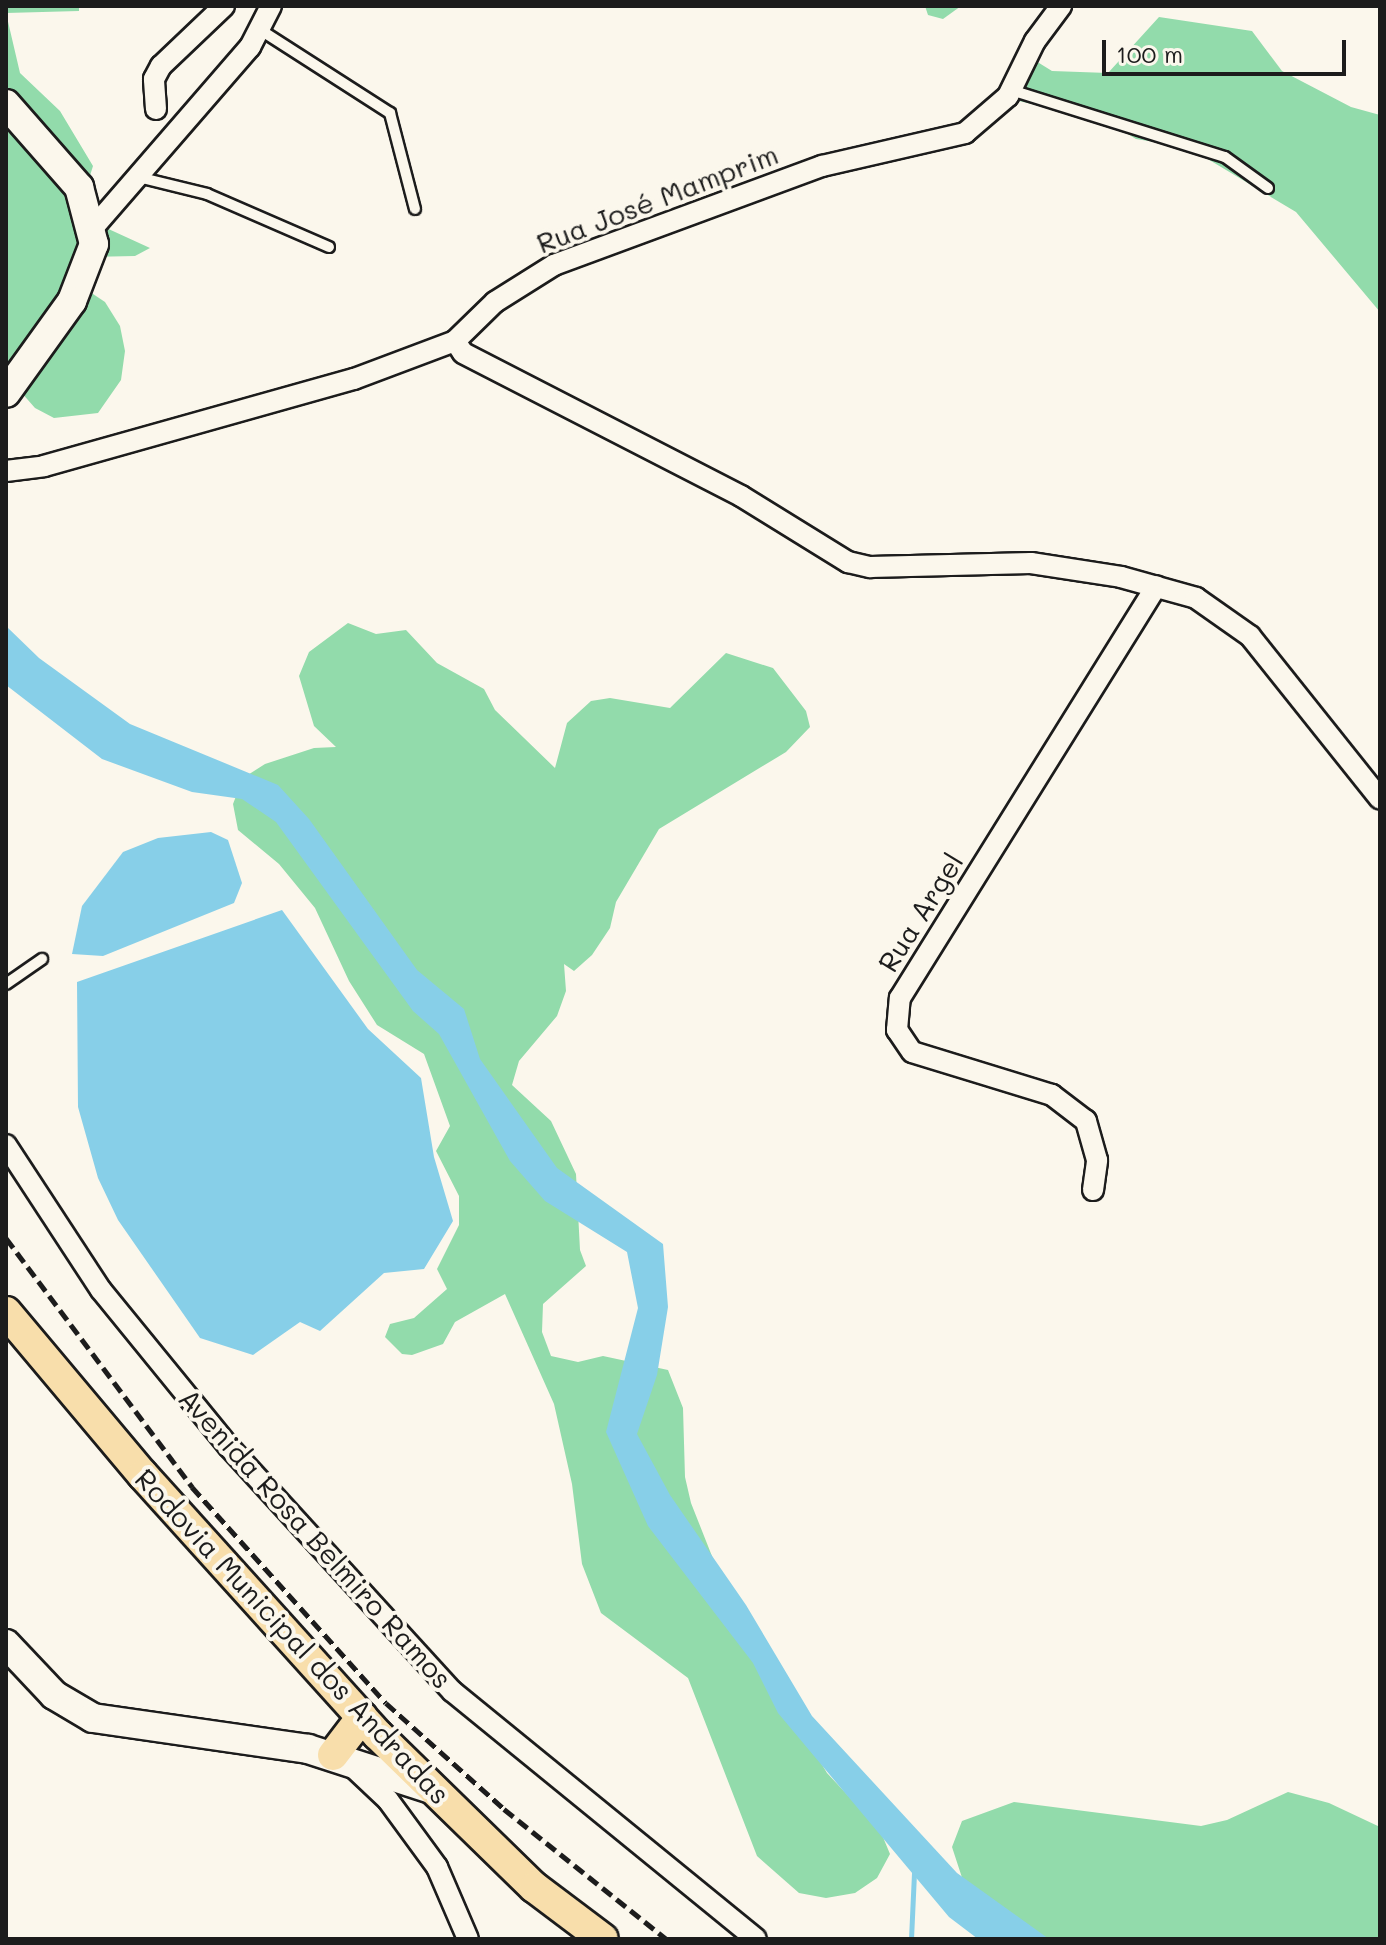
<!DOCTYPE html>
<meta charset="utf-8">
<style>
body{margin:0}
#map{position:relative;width:1386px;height:1945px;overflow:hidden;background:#fbf7ec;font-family:Mali,sans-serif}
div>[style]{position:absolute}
.green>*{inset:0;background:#92dbab}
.water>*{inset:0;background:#87cfe8}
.stream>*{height:5px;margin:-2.5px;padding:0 2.5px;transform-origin:2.5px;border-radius:2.5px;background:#87cfe8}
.roads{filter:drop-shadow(2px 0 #1c1c1c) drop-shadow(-2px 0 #1c1c1c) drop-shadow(0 2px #1c1c1c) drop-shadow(0 -2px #1c1c1c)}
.service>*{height:10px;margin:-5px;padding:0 5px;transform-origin:5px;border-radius:5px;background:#fbf7ec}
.minor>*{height:20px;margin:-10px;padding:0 10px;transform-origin:10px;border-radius:10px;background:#fbf7ec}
.secondary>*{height:28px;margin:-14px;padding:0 14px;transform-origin:14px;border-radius:14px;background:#fbf7ec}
.primary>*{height:30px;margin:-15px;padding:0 15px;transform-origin:15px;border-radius:15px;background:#f8deab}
.rail>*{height:5px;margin-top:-2.5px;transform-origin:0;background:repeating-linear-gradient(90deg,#1c1c1c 0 12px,transparent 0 18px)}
span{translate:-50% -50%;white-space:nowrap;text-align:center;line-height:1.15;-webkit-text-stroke:8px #fbf7ec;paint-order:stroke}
.street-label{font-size:28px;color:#1c1c1c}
.frame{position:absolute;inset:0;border:8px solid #1c1c1c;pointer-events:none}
.scale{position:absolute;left:1102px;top:40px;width:244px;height:36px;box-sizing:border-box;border:4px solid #1c1c1c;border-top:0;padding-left:10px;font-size:24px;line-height:28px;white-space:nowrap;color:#1c1c1c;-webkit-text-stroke:6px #fbf7ec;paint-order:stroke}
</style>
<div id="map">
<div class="green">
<i style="clip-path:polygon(6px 6px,79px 6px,79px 11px,6px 13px,20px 73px,60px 111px,93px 166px,83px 198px,91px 221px,150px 248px,135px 256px,88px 257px,78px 284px,105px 302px,120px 326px,125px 351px,121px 380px,98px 413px,54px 418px,35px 408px,6px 375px)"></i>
<i style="clip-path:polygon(925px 6px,961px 6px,943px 19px,928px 15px)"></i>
<i style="clip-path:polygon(1159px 17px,1252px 31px,1282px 71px,1351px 107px,1380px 115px,1380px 312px,1296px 212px,1206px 158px,1179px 146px,1136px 139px,1108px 122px,1019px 101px,1031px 58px,1052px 71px,1108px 73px)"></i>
<i style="clip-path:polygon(348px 623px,376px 634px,406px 630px,437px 663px,484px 689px,495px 710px,555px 768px,567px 723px,591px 701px,610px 698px,670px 708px,726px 653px,773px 668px,806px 711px,810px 727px,786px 752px,659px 829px,616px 902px,610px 928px,592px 955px,574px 971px,564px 964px,566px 991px,557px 1016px,519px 1061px,512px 1085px,551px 1121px,576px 1174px,580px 1250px,586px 1266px,543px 1304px,542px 1332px,551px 1356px,578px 1362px,603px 1356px,668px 1370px,683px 1408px,685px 1477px,691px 1503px,742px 1632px,827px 1773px,880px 1830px,890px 1854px,877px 1878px,855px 1893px,826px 1898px,799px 1893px,757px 1856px,688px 1678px,601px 1613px,582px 1564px,572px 1484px,554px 1404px,505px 1294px,455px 1322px,443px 1344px,412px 1355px,402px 1354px,385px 1337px,390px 1324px,414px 1318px,447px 1289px,437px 1269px,459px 1225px,459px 1196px,436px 1151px,450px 1126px,424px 1054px,377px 1025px,349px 981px,315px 908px,279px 864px,238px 830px,233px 804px,243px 778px,265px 764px,314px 748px,336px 747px,314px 726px,299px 676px,309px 652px)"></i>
<i style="clip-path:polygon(1288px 1792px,1329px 1803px,1380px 1827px,1380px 1939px,995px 1939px,968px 1896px,952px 1847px,962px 1821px,1014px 1802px,1201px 1826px,1227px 1820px)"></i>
</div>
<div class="water">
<i style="clip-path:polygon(6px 626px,39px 658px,130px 724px,278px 785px,309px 819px,417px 970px,464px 1009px,480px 1059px,557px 1168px,663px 1244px,668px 1307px,657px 1375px,637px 1434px,670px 1495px,746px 1605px,812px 1716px,957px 1873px,1049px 1939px,978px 1939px,949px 1917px,778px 1713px,753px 1663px,648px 1526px,606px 1432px,638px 1308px,627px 1252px,545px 1201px,510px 1161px,439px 1034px,413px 1011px,276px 822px,242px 799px,192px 792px,102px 759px,6px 685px)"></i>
<i style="clip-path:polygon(211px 832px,228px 840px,242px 883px,234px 903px,103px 956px,72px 954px,82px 906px,123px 852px,158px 838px)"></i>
<i style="clip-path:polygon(282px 910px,368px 1029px,421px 1078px,434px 1157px,453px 1221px,424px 1269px,384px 1273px,320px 1331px,300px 1322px,253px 1355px,200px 1338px,118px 1220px,98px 1178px,78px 1107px,77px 982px)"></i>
</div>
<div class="stream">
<i style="left:911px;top:1939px;width:67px;rotate:-87.4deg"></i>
</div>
<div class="roads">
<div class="service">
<i style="left:259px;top:29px;width:156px;rotate:32.7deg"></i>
<i style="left:390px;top:113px;width:99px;rotate:75.4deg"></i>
<i style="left:1011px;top:90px;width:224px;rotate:17.4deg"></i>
<i style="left:1225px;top:157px;width:53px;rotate:35.8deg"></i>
<i style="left:138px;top:177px;width:71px;rotate:13.8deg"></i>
<i style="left:207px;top:194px;width:133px;rotate:23.5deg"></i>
<i style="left:6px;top:984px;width:44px;rotate:-34.8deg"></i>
</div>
<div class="minor">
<i style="left:156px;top:109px;width:30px;rotate:-94deg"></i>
<i style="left:154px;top:79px;width:15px;rotate:-62deg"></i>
<i style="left:161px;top:66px;width:87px;rotate:-43.6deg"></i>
<i style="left:93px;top:228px;width:240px;rotate:-49.1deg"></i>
<i style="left:250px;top:47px;width:46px;rotate:-62.9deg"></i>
<i style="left:455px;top:341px;width:14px;rotate:56deg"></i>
<i style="left:463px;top:353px;width:313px;rotate:27.2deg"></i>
<i style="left:741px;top:496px;width:126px;rotate:31.7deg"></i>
<i style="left:848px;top:562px;width:23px;rotate:13deg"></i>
<i style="left:870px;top:567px;width:161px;rotate:-1.4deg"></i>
<i style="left:1031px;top:563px;width:91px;rotate:8.8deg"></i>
<i style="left:1121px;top:577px;width:78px;rotate:15.6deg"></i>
<i style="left:1196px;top:598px;width:66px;rotate:35.1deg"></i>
<i style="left:1250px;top:636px;width:208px;rotate:51.4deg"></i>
<i style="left:6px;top:471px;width:38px;rotate:-7deg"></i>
<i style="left:44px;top:466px;width:322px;rotate:-15.7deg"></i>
<i style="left:354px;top:379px;width:108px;rotate:-20.6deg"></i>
<i style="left:455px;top:341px;width:56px;rotate:-44.3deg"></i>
<i style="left:495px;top:302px;width:70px;rotate:-32.1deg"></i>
<i style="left:554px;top:265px;width:286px;rotate:-20.3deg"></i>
<i style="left:822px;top:166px;width:147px;rotate:-13deg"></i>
<i style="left:965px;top:133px;width:57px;rotate:-40.7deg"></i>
<i style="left:1008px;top:96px;width:61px;rotate:-63.9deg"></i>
<i style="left:1035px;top:41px;width:44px;rotate:-53.4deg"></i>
<i style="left:6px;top:1145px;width:173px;rotate:56.8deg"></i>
<i style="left:101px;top:1290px;width:203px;rotate:50.8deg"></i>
<i style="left:229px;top:1447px;width:331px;rotate:47.6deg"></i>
<i style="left:452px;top:1691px;width:392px;rotate:39.2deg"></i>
<i style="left:1093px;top:1190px;width:30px;rotate:-82deg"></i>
<i style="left:1097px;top:1160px;width:41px;rotate:-105.8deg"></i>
<i style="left:1086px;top:1121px;width:43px;rotate:-142.6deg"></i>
<i style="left:1052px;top:1095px;width:146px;rotate:-162.9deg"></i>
<i style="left:912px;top:1052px;width:27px;rotate:-124deg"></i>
<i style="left:897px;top:1030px;width:32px;rotate:-85deg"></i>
<i style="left:900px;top:998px;width:485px;rotate:-58.1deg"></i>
<i style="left:354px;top:1768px;width:47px;rotate:43.3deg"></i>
<i style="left:388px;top:1800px;width:83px;rotate:53.8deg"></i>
<i style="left:437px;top:1867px;width:78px;rotate:66.7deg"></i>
</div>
<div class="secondary">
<i style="left:6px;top:104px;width:111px;rotate:48.7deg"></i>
<i style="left:79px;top:187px;width:59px;rotate:75.3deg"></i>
<i style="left:94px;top:244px;width:61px;rotate:111.1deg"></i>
<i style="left:72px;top:301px;width:113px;rotate:125.7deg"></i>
<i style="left:6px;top:1644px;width:70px;rotate:46.7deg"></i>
<i style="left:54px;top:1695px;width:45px;rotate:30.5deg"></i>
<i style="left:93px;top:1718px;width:217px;rotate:8.2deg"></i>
<i style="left:308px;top:1749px;width:129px;rotate:18deg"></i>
</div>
<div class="primary">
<i style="left:6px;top:1312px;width:213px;rotate:50deg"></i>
<i style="left:143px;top:1475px;width:350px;rotate:47.9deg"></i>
<i style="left:378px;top:1735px;width:218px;rotate:44.3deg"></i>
<i style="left:534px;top:1887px;width:86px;rotate:37deg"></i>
<i style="left:333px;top:1755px;width:48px;rotate:-52.7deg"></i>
</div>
</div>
<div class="rail">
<i style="left:6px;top:1238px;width:311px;rotate:53.2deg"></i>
<i style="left:192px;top:1487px;width:290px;rotate:48.1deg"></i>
<i style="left:386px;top:1703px;width:159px;rotate:41.9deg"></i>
<i style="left:504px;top:1809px;width:208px;rotate:38.7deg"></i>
</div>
<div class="street-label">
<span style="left:657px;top:198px;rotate:-21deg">Rua José Mamprim</span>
<span style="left:920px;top:912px;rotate:-58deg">Rua Argel</span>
<span style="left:316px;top:1538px;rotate:48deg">Avenida Rosa Belmiro Ramos</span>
<span style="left:293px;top:1636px;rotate:47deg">Rodovia Municipal dos Andradas</span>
</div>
<div class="frame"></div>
<div class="scale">100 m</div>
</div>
